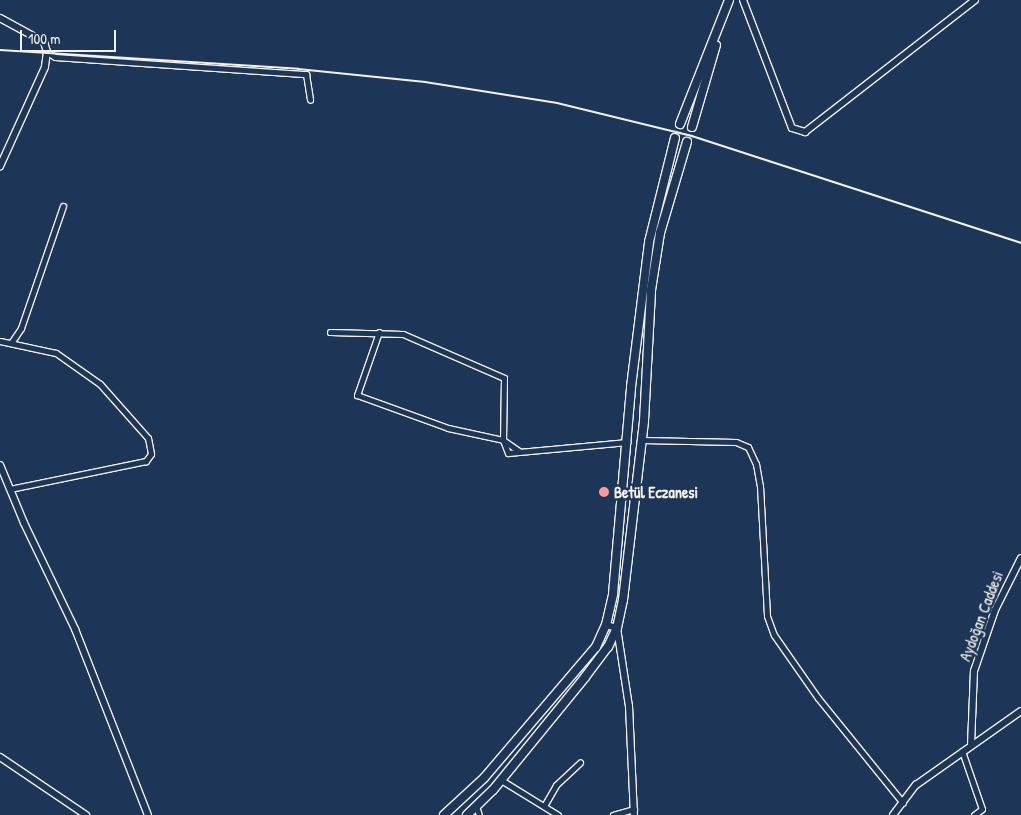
<!DOCTYPE html>
<meta charset="utf-8">
<style>
body{margin:0}
#map{position:relative;width:1021px;height:815px;overflow:hidden;background:#1d3557;font-family:"Patrick Hand",sans-serif}
div>[style]{position:absolute}
.secondary-tunnel>*{height:8px;margin-top:-4px;transform-origin:0;background:repeating-linear-gradient(90deg,#3d516d 0 8px,transparent 0 12px)}
.roads{filter:drop-shadow(1px 0 #f4f1e8) drop-shadow(-1px 0 #f4f1e8) drop-shadow(0 1px #f4f1e8) drop-shadow(0 -1px #f4f1e8)}
.minor>*{height:5px;margin:-2.5px;padding:0 2.5px;transform-origin:2.5px;border-radius:2.5px;background:#1d3557}
.tertiary>*{height:6px;margin:-3px;padding:0 3px;transform-origin:3px;border-radius:3px;background:#1d3557}
.secondary>*{height:8px;margin:-4px;padding:0 4px;transform-origin:4px;border-radius:4px;background:#1d3557}
.rail>*{height:2px;margin:-1px;padding:0 1px;transform-origin:1px;border-radius:1px;background:#f4f1e8}
.dots>*{width:14px;height:14px;translate:-50% -50%;box-sizing:border-box;border:2px solid #1d3557;border-radius:50%}
span{translate:-50% -50%;white-space:nowrap;text-align:center;line-height:1.15;-webkit-text-stroke:5px #1d3557;paint-order:stroke}
.poi-label{font-size:16px;color:#f4f1e8;font-weight:700}
.left{translate:0 -50%;text-align:left}
.street-label{font-size:16px;color:#f4f1e8}
.scale{position:absolute;left:20px;top:30px;width:96px;height:22px;box-sizing:border-box;border:2px solid #f4f1e8;border-top:0;padding-left:6px;font-size:15px;line-height:18px;white-space:nowrap;color:#f4f1e8;-webkit-text-stroke:4px #1d3557;paint-order:stroke}
</style>
<div id="map">
<div class="secondary-tunnel">
<i style="left:675px;top:138px;width:15px;rotate:-70deg"></i>
<i style="left:687px;top:142px;width:16px;rotate:-72deg"></i>
</div>
<div class="roads">
<div class="minor">
<i style="left:47px;top:52px;width:9px;rotate:32deg"></i>
<i style="left:55px;top:57px;width:252px;rotate:3.9deg"></i>
<i style="left:306px;top:74px;width:26px;rotate:81deg"></i>
<i style="left:330px;top:332px;width:73px;rotate:1.6deg"></i>
<i style="left:403px;top:334px;width:110px;rotate:23.5deg"></i>
<i style="left:504px;top:378px;width:62px;rotate:90.9deg"></i>
<i style="left:503px;top:440px;width:14px;rotate:69deg"></i>
<i style="left:508px;top:453px;width:120px;rotate:-5.3deg"></i>
<i style="left:379px;top:332px;width:67px;rotate:109.2deg"></i>
<i style="left:357px;top:395px;width:97px;rotate:19.9deg"></i>
<i style="left:448px;top:428px;width:56px;rotate:12.3deg"></i>
<i style="left:503px;top:440px;width:19px;rotate:35deg"></i>
<i style="left:0;top:341px;width:57px;rotate:12.1deg"></i>
<i style="left:56px;top:353px;width:54px;rotate:35.2deg"></i>
<i style="left:100px;top:384px;width:72px;rotate:48.4deg"></i>
<i style="left:148px;top:438px;width:16px;rotate:79deg"></i>
<i style="left:151px;top:454px;width:9px;rotate:126deg"></i>
<i style="left:146px;top:461px;width:139px;rotate:168.4deg"></i>
<i style="left:11px;top:343px;width:18px;rotate:-56deg"></i>
<i style="left:21px;top:328px;width:129px;rotate:-71deg"></i>
<i style="left:642px;top:440px;width:94px;rotate:1.2deg"></i>
<i style="left:736px;top:442px;width:13px;rotate:23deg"></i>
<i style="left:748px;top:447px;width:19px;rotate:65deg"></i>
<i style="left:756px;top:464px;width:22px;rotate:80deg"></i>
<i style="left:760px;top:486px;width:130px;rotate:86.9deg"></i>
<i style="left:767px;top:616px;width:20px;rotate:70deg"></i>
<i style="left:774px;top:635px;width:77px;rotate:55.1deg"></i>
<i style="left:818px;top:698px;width:135px;rotate:51deg"></i>
<i style="left:962px;top:751px;width:61px;rotate:71deg"></i>
<i style="left:982px;top:809px;width:10px;rotate:143deg"></i>
<i style="left:501px;top:780px;width:67px;rotate:31.6deg"></i>
<i style="left:476px;top:806px;width:9px;rotate:72deg"></i>
<i style="left:544px;top:806px;width:24px;rotate:-60deg"></i>
<i style="left:556px;top:785px;width:33px;rotate:-43deg"></i>
<i style="left:613px;top:815px;width:22px;rotate:-16deg"></i>
</div>
<div class="tertiary">
<i style="left:743px;top:0;width:137px;rotate:69.1deg"></i>
<i style="left:792px;top:128px;width:14px;rotate:17deg"></i>
<i style="left:805px;top:132px;width:215px;rotate:-37.8deg"></i>
<i style="left:0;top:18px;width:50px;rotate:28.6deg"></i>
<i style="left:44px;top:42px;width:10px;rotate:73deg"></i>
<i style="left:47px;top:52px;width:15px;rotate:98deg"></i>
<i style="left:45px;top:67px;width:109px;rotate:114.4deg"></i>
<i style="left:0;top:465px;width:63px;rotate:67.5deg"></i>
<i style="left:24px;top:523px;width:118px;rotate:64.3deg"></i>
<i style="left:75px;top:629px;width:200px;rotate:68.6deg"></i>
<i style="left:606px;top:625px;width:11px;rotate:15deg"></i>
<i style="left:617px;top:628px;width:79px;rotate:81.3deg"></i>
<i style="left:629px;top:706px;width:109px;rotate:87.4deg"></i>
<i style="left:971px;top:745px;width:74px;rotate:-87.7deg"></i>
<i style="left:974px;top:671px;width:65px;rotate:-71deg"></i>
<i style="left:995px;top:610px;width:58px;rotate:-63.4deg"></i>
<i style="left:0;top:757px;width:104px;rotate:34deg"></i>
<i style="left:893px;top:815px;width:38px;rotate:-53deg"></i>
<i style="left:916px;top:785px;width:128px;rotate:-35.2deg"></i>
</div>
<div class="secondary">
<i style="left:680px;top:124px;width:133px;rotate:-68.4deg"></i>
<i style="left:692px;top:127px;width:85px;rotate:-73.7deg"></i>
<i style="left:444px;top:815px;width:54px;rotate:-42.8deg"></i>
<i style="left:484px;top:778px;width:172px;rotate:-49.5deg"></i>
<i style="left:596px;top:647px;width:24px;rotate:-66deg"></i>
<i style="left:606px;top:625px;width:32px;rotate:-77deg"></i>
<i style="left:613px;top:594px;width:208px;rotate:-85deg"></i>
<i style="left:631px;top:387px;width:146px;rotate:-82.9deg"></i>
<i style="left:649px;top:242px;width:107px;rotate:-76deg"></i>
<i style="left:467px;top:815px;width:36px;rotate:-44deg"></i>
<i style="left:493px;top:790px;width:146px;rotate:-50.8deg"></i>
<i style="left:585px;top:677px;width:38px;rotate:-53deg"></i>
<i style="left:608px;top:647px;width:21px;rotate:-65deg"></i>
<i style="left:617px;top:628px;width:29px;rotate:-78deg"></i>
<i style="left:623px;top:600px;width:180px;rotate:-83.3deg"></i>
<i style="left:644px;top:421px;width:131px;rotate:-86.9deg"></i>
<i style="left:651px;top:290px;width:58px;rotate:-81deg"></i>
<i style="left:660px;top:233px;width:95px;rotate:-73.5deg"></i>
</div>
</div>
<div class="rail">
<i style="left:0;top:50px;width:299px;rotate:3.6deg"></i>
<i style="left:298px;top:69px;width:128px;rotate:5.8deg"></i>
<i style="left:425px;top:82px;width:134px;rotate:9deg"></i>
<i style="left:557px;top:103px;width:139px;rotate:13.7deg"></i>
<i style="left:692px;top:136px;width:346px;rotate:18deg"></i>
</div>
<div class="dots">
<i style="left:604px;top:492px;background:#ff9aa2"></i>
</div>
<div class="poi-label">
<span class="left" style="left:614px;top:492px">Betül Eczanesi</span>
</div>
<div class="street-label">
<span style="left:981px;top:616px;rotate:-69deg">Aydoğan Caddesi</span>
</div>
<div class="scale">100 m</div>
</div>
